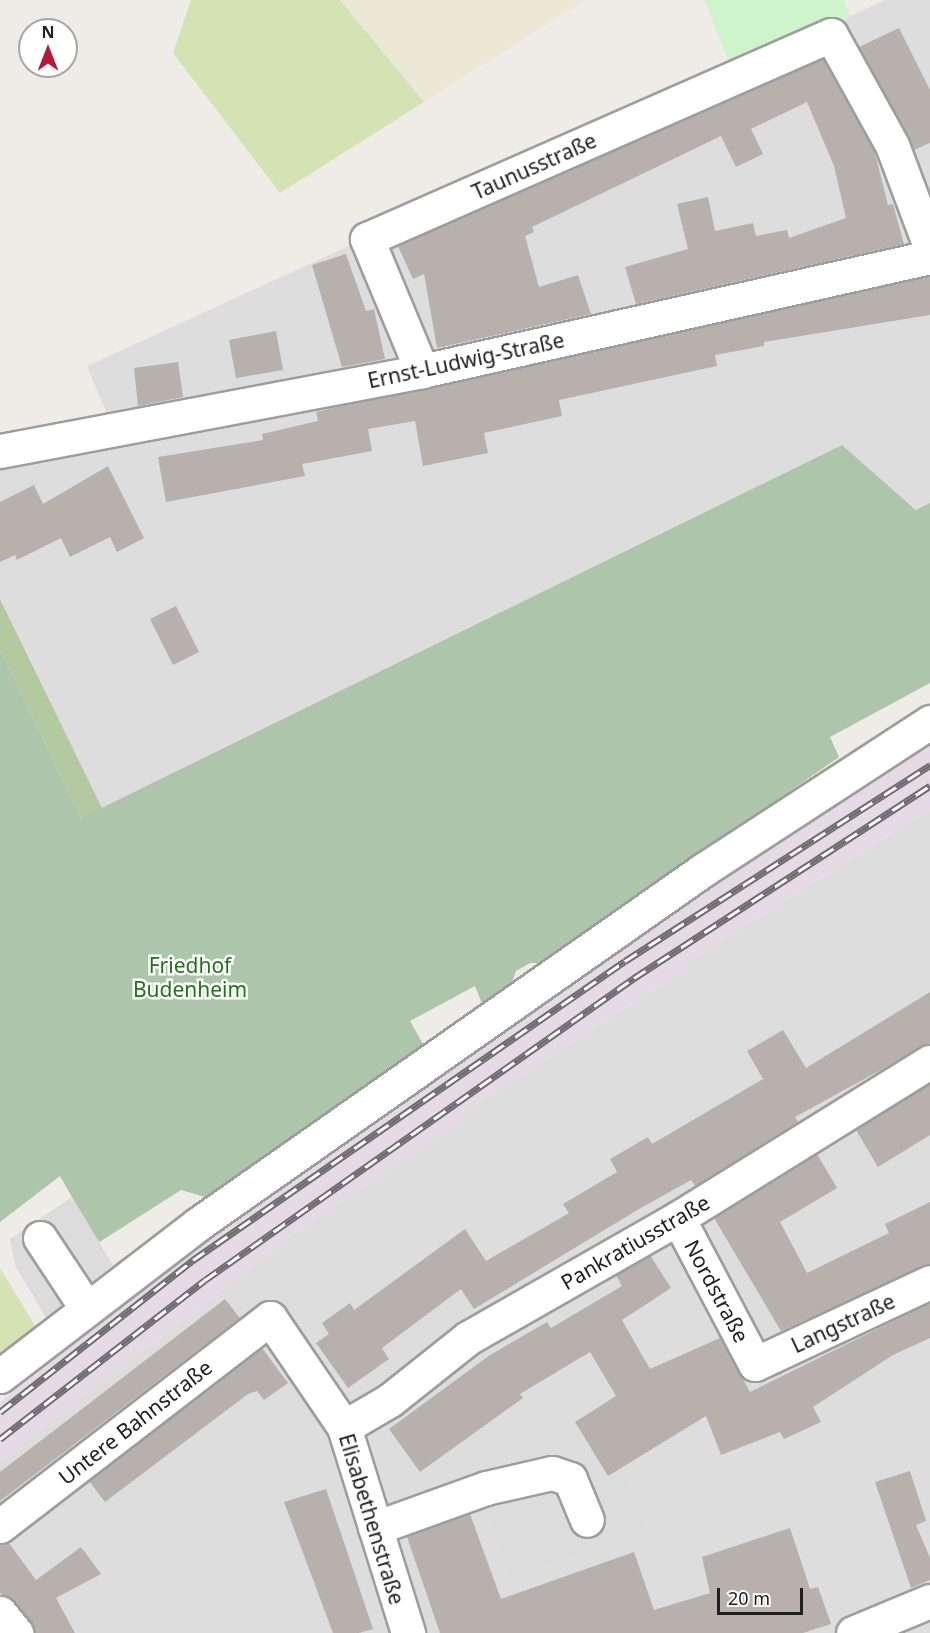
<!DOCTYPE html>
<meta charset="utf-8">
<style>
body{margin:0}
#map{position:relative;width:930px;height:1633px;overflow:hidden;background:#efebe7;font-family:"Noto Sans",sans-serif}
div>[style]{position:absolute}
.residential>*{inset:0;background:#dedddd}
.industrial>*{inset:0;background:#e7dae7}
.farmland>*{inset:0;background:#ebe9d5}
.grass>*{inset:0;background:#d4e3b4}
.forest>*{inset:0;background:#b5c9a1}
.cemetery>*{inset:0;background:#acc5ab}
.park>*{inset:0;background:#cff3ca}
.parking>*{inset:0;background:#dcdcdc}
.building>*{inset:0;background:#b8b0ad}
.roads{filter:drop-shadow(2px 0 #9d9d9d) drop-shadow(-2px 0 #9d9d9d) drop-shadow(0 2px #9d9d9d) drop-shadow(0 -2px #9d9d9d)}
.minor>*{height:33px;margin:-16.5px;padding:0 16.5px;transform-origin:16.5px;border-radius:16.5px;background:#fff}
.rail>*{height:7px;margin-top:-3.5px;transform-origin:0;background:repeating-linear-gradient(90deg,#fff 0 14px,#6e6e6e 0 28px);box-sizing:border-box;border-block:2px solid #6e6e6e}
span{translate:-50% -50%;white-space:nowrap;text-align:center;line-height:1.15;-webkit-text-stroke:5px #fff;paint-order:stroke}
.street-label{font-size:21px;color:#202020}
.park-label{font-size:21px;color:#237219}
.north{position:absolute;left:18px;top:18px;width:60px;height:60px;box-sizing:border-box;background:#fff;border:2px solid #a6a6a6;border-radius:50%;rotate:0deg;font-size:16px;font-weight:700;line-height:24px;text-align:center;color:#202020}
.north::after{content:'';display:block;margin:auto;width:21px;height:27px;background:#b81837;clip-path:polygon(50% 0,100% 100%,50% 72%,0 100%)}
.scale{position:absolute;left:717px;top:1588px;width:86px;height:27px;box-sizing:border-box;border:3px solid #202020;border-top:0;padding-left:8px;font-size:18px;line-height:21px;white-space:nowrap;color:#202020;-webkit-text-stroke:4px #fff;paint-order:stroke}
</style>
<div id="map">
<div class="residential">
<i style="clip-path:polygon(885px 0,930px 0,930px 504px,917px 510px,842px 445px,103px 810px,0 599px,0 466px,119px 443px,87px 366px)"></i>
<i style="clip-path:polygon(930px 810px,930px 1633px,0 1633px,0 1462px,139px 1351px,155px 1343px,289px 1238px,454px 1126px,468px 1110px,683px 971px,689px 961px)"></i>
</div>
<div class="industrial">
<i style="clip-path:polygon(930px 746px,930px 810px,689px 961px,683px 971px,468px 1110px,455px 1126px,289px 1238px,155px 1343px,139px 1351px,0 1462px,0 1402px,189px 1254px,637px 933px)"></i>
</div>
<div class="farmland">
<i style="clip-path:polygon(340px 0,585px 0,424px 102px)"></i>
</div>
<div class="grass">
<i style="clip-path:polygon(191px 0,340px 0,424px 102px,280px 193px,173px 53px)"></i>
<i style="clip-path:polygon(0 1268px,37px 1329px,0 1352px)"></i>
</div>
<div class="forest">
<i style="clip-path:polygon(0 599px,103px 810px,81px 818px,0 649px)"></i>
</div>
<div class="cemetery">
<i style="clip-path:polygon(842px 445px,916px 510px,930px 503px,930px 683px,830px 737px,839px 757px,544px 963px,530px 963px,516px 971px,510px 987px,483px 1006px,475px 986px,410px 1021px,424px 1046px,205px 1197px,181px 1190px,98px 1243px,60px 1176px,0 1222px,0 649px,81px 818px)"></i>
</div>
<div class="park">
<i style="clip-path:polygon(704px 0,843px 0,851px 17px,733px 72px)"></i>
</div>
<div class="parking">
<i style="clip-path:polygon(72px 1197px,113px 1265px,46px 1318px,15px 1265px,10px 1239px)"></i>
<i style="clip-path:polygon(621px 1468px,644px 1531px,510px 1576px,488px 1507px)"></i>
<i style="clip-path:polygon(405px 1535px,438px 1633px,417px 1633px,385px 1543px)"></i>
</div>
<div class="building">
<i style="clip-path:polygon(899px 28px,930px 90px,930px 143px,914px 150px,859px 47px)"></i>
<i style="clip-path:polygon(823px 59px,875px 153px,888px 205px,893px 204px,904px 244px,636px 304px,625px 267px,688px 249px,677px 204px,708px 197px,715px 231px,753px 223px,756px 236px,787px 230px,789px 238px,846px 218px,834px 166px,807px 102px,751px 129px,763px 154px,736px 167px,721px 136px,532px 227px,534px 232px,525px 236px,539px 287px,578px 275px,591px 314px,437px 348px,424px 274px,413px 279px,398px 246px)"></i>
<i style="clip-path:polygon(346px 254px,366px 311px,374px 309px,385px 359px,342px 367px,312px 265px)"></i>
<i style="clip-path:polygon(930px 276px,930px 315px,764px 342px,764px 346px,715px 355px,717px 366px,559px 400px,562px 416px,484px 433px,488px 453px,423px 466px,415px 421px,368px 429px,372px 451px,302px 464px,305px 476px,166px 502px,158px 457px,263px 440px,262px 434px,318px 421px,316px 412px,350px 404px)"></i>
<i style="clip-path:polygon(276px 331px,283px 370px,236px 378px,229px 340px)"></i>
<i style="clip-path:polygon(178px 362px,183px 397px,138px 406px,134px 368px)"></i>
<i style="clip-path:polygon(108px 466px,144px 538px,117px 552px,110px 537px,70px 557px,61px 538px,17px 560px,15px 555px,0 562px,0 502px,34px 485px,43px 504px)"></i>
<i style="clip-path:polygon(176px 606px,199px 652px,173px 665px,150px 619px)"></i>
<i style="clip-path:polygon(930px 992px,930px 1043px,795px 1117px,798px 1122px,695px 1186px,691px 1180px,639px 1209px,474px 1309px,461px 1289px,382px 1348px,389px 1359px,348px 1388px,316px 1343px,329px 1334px,322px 1323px,350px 1303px,354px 1310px,465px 1229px,486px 1261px,569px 1213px,563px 1204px,617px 1172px,610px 1159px,648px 1137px,652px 1144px,763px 1079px,747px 1051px,783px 1030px,806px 1068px)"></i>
<i style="clip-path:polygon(930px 1084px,930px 1135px,878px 1167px,856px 1130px)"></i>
<i style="clip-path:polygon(817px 1154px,837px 1188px,780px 1222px,807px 1273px,889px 1233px,885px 1224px,930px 1202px,930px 1264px,781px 1331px,714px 1218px)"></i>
<i style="clip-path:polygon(650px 1255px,671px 1288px,622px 1320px,650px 1369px,720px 1338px,750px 1392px,930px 1303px,930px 1338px,893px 1355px,813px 1407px,821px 1422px,784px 1439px,780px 1432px,721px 1455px,706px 1416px,608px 1476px,575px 1422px,616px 1396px,590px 1352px,520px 1394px,523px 1398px,420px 1472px,389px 1429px,490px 1355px,547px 1322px,551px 1328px,622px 1286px,616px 1275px)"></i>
<i style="clip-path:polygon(225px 1299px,240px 1318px,0 1501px,0 1472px)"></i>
<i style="clip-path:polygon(262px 1348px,288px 1383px,264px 1400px,257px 1391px,248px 1394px,105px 1502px,89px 1481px)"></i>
<i style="clip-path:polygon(910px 1471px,926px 1521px,916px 1525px,930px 1558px,930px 1580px,911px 1588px,875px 1482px)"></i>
<i style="clip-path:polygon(326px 1489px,373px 1629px,359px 1633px,333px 1633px,284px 1502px)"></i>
<i style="clip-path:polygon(470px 1514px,501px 1599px,634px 1552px,654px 1610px,710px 1593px,702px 1557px,790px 1528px,810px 1589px,818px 1587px,831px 1624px,803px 1633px,440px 1633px,407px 1537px)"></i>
<i style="clip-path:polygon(8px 1542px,36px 1580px,81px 1547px,101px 1574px,56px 1598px,75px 1633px,34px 1633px,15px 1601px,0 1593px,0 1544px)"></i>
</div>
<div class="roads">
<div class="minor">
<i style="left:422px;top:371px;width:143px;rotate:-112.6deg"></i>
<i style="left:367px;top:239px;width:507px;rotate:-23.73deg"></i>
<i style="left:831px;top:35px;width:126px;rotate:61deg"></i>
<i style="left:892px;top:145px;width:108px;rotate:69.4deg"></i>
<i style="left:0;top:451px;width:430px;rotate:-10.7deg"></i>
<i style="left:422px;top:371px;width:521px;rotate:-12.65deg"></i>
<i style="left:678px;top:1218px;width:165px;rotate:62.2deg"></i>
<i style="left:755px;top:1364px;width:193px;rotate:-25.1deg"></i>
<i style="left:40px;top:1238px;width:85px;rotate:56.5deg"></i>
<i style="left:0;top:1376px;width:250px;rotate:-37.5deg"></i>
<i style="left:198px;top:1224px;width:617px;rotate:-35.03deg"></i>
<i style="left:703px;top:870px;width:271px;rotate:-33.1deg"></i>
<i style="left:344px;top:1427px;width:53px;rotate:-30.4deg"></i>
<i style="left:390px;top:1400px;width:100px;rotate:-38.5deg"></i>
<i style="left:468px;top:1338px;width:242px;rotate:-29.7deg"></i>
<i style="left:678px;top:1218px;width:296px;rotate:-31.8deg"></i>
<i style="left:0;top:1526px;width:341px;rotate:-37.6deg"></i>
<i style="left:270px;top:1318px;width:132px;rotate:55.8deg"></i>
<i style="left:344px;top:1427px;width:216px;rotate:72.7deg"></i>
<i style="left:375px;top:1528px;width:118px;rotate:-19.8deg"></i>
<i style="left:486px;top:1488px;width:68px;rotate:-12.8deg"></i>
<i style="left:552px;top:1473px;width:19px;rotate:18deg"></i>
<i style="left:570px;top:1479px;width:44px;rotate:67.5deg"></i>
<i style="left:0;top:1613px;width:26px;rotate:51deg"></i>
<i style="left:853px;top:1633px;width:83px;rotate:-22.6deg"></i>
</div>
</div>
<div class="rail">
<i style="left:0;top:1412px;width:246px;rotate:-38.2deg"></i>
<i style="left:193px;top:1260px;width:525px;rotate:-34.69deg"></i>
<i style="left:625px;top:961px;width:363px;rotate:-32.7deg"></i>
<i style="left:0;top:1439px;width:259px;rotate:-37.8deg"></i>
<i style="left:205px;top:1280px;width:525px;rotate:-35.14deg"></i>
<i style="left:634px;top:978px;width:353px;rotate:-33deg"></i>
</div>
<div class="street-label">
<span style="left:534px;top:166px;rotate:-24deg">Taunusstraße</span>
<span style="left:466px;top:360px;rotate:-12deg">Ernst-Ludwig-Straße</span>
<span style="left:635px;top:1242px;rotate:-30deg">Pankratiusstraße</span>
<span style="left:717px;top:1291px;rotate:62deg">Nordstraße</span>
<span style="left:843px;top:1323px;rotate:-25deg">Langstraße</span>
<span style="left:135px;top:1422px;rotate:-38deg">Untere Bahnstraße</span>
<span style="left:372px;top:1519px;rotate:73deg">Elisabethenstraße</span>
</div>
<div class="park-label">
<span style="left:190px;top:977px">Friedhof<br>Budenheim</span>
</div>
<div class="north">N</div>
<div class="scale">20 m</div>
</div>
